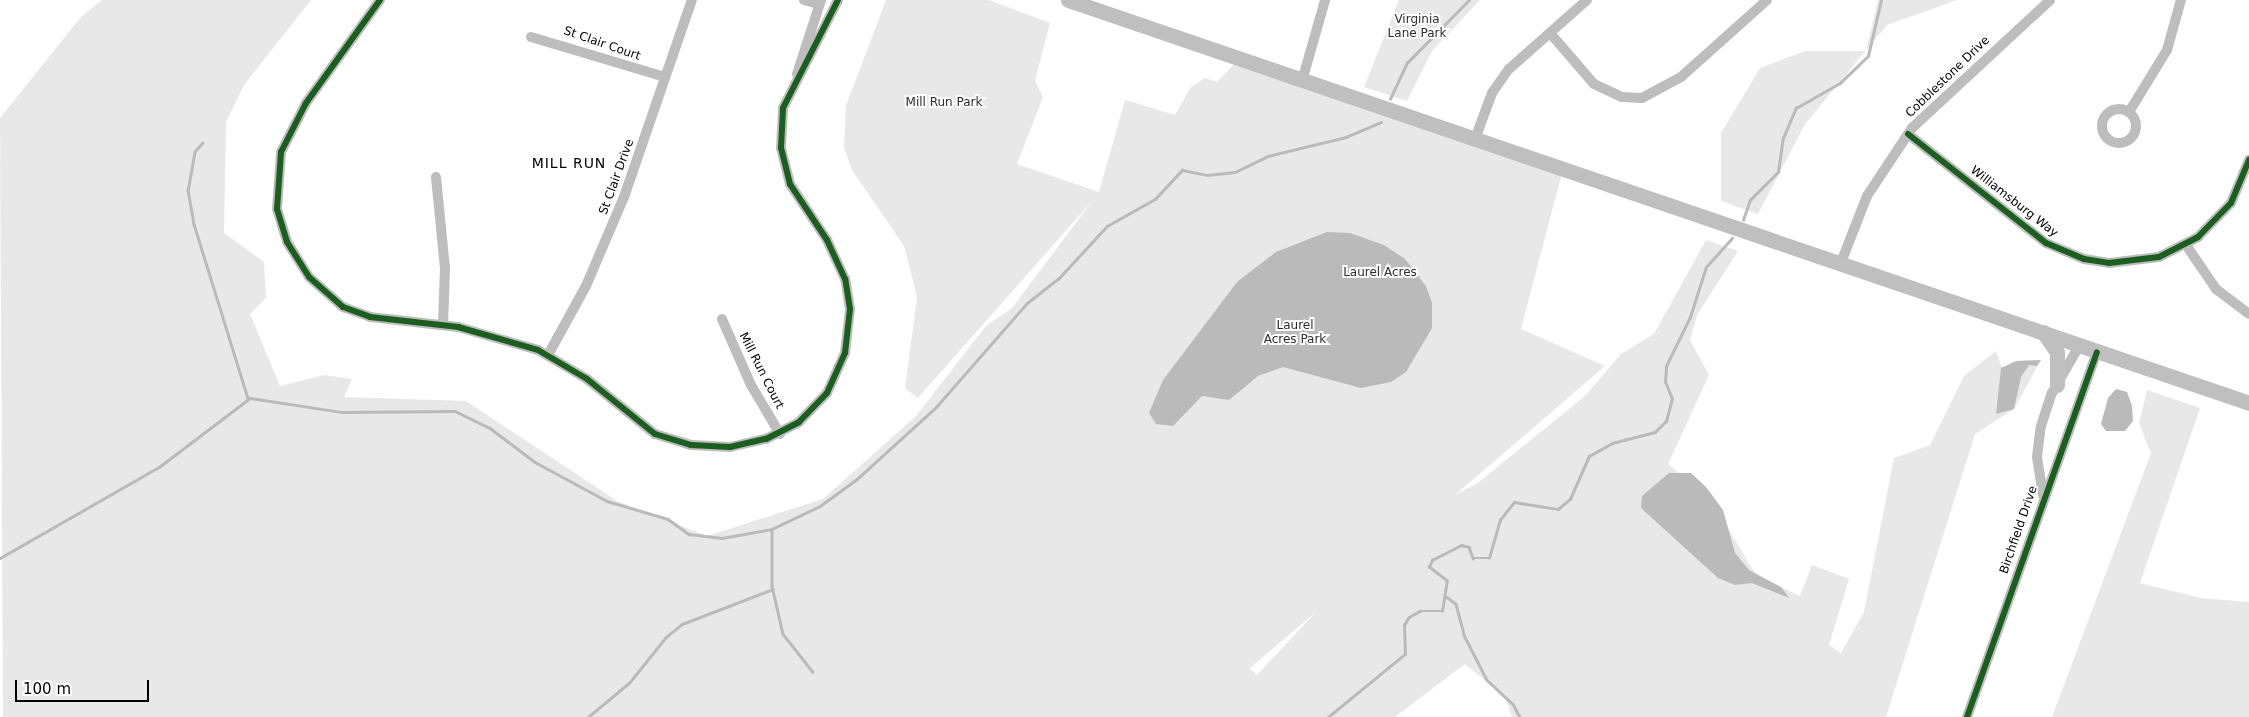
<!DOCTYPE html>
<style>
body{margin:0}
#map{position:relative;width:2249px;height:717px;overflow:hidden;background:#fff;font-family:"DejaVu Sans",sans-serif}
div>[style]{position:absolute}
.green>*{inset:0;background:#e8e8e8}
.water>*{inset:0;background:#bababa}
.stream>*{height:2.5px;margin:-1.25px;padding:0 1.25px;transform-origin:1.25px;border-radius:1.25px;background:#bababa}
.street>*{height:10px;margin:-5px;padding:0 5px;transform-origin:5px;border-radius:5px;background:#bdbdbd}
.street>.ring{margin:-5px;padding:0;box-sizing:content-box;background:none;border:10px solid #bdbdbd;border-radius:50%}
.secondary>*{height:15px;margin:-7.5px;padding:0 7.5px;transform-origin:7.5px;border-radius:7.5px;background:#bfbfbf}
.cycleway>*{height:6px;margin:-3px;padding:0 3px;transform-origin:3px;border-radius:3px;background:#1b5e20}
span{translate:-50% -50%;white-space:nowrap;text-align:center;line-height:1.15;-webkit-text-stroke:4px #fff;paint-order:stroke}
.park-label{font-size:12px;color:#2d2d2d}
.street-label{font-size:12px;color:#000}
.neighbourhood-label{font-size:14px;color:#000;letter-spacing:1px}
.scale{position:absolute;left:15px;top:680px;width:134px;height:22px;box-sizing:border-box;border:2px solid #000;border-top:0;padding-left:6px;font-size:15px;line-height:18px;white-space:nowrap;color:#000;-webkit-text-stroke:4px #fff;paint-order:stroke}
</style>
<div id="map">
<div class="green">
<i style="clip-path:polygon(evenodd,102px 0,311px 0,244px 85px,226px 122px,224px 233px,264px 262px,266px 298px,250px 314px,280px 386px,324px 375px,352px 379px,344px 397px,466px 401px,617px 501px,707px 536px,823px 499px,916px 416px,986px 326px,1012px 308px,1093px 200px,918px 398px,905px 388px,917px 298px,911px 273px,904px 246px,852px 170px,844px 147px,846px 106px,886px 0,989px 0,1050px 23px,1035px 81px,1043px 97px,1017px 164px,1099px 192px,1125px 100px,1175px 115px,1191px 87px,1205px 78px,1217px 82px,1239px 59px,1563px 169px,1521px 329px,1605px 366px,1455px 495px,1479px 482px,1585px 396px,1621px 354px,1654px 334px,1706px 240px,1738px 251px,1697px 315px,1690px 340px,1709px 375px,1668px 464px,1711px 500px,1756px 575px,1800px 596px,1812px 565px,1849px 579px,1829px 645px,1841px 653px,1864px 612px,1894px 458px,1930px 445px,1964px 376px,1996px 351px,2002px 368px,2041px 360px,2014px 409px,1975px 434px,1886px 717px,1512px 717px,1505px 697px,1465px 664px,1395px 717px,3px 717px,0 118px,80px 18px,102px 0,1316px 612px,1257px 675px,1250px 669px,1250px 668px,1316px 612px)"></i>
<i style="clip-path:polygon(1399px 0,1480px 0,1432px 51px,1407px 101px,1364px 87px)"></i>
<i style="clip-path:polygon(1878px 0,1957px 0,1887px 25px,1805px 124px,1758px 214px,1721px 201px,1721px 133px,1760px 68px,1805px 51px,1866px 51px)"></i>
<i style="clip-path:polygon(2147px 390px,2200px 408px,2140px 583px,2201px 598px,2249px 602px,2249px 717px,2052px 717px,2151px 453px,2139px 423px)"></i>
</div>
<div class="water">
<i style="clip-path:polygon(1327px 232px,1350px 233px,1384px 245px,1405px 259px,1426px 286px,1432px 303px,1432px 328px,1406px 372px,1391px 382px,1361px 388px,1283px 367px,1258px 376px,1229px 400px,1202px 396px,1173px 426px,1156px 424px,1149px 413px,1163px 380px,1237px 282px,1276px 252px)"></i>
<i style="clip-path:polygon(2041px 360px,2037px 366px,2029px 365px,2021px 377px,2014px 409px,1996px 414px,2001px 368px,2016px 361px)"></i>
<i style="clip-path:polygon(2116px 389px,2127px 392px,2132px 406px,2133px 421px,2125px 431px,2106px 431px,2101px 424px,2108px 398px)"></i>
<i style="clip-path:polygon(1669px 473px,1691px 473px,1706px 487px,1723px 510px,1735px 553px,1749px 570px,1781px 587px,1789px 598px,1752px 583px,1735px 585px,1718px 578px,1641px 508px,1642px 496px)"></i>
</div>
<div class="stream">
<i style="left:1390px;top:99px;width:40px;rotate:-65deg"></i>
<i style="left:1407px;top:63px;width:88px;rotate:-45.5deg"></i>
<i style="left:203px;top:143px;width:12px;rotate:132deg"></i>
<i style="left:195px;top:152px;width:39px;rotate:100deg"></i>
<i style="left:188px;top:190px;width:35px;rotate:80deg"></i>
<i style="left:194px;top:224px;width:182px;rotate:72.8deg"></i>
<i style="left:1743px;top:220px;width:21px;rotate:-71deg"></i>
<i style="left:1750px;top:200px;width:40px;rotate:-45deg"></i>
<i style="left:1778px;top:172px;width:34px;rotate:-82deg"></i>
<i style="left:1783px;top:138px;width:33px;rotate:-67deg"></i>
<i style="left:1796px;top:108px;width:51px;rotate:-29.6deg"></i>
<i style="left:1840px;top:83px;width:39px;rotate:-44deg"></i>
<i style="left:1868px;top:56px;width:57px;rotate:-76.9deg"></i>
<i style="left:772px;top:529px;width:57px;rotate:90deg"></i>
<i style="left:772px;top:586px;width:49px;rotate:77.1deg"></i>
<i style="left:783px;top:634px;width:48px;rotate:51.7deg"></i>
<i style="left:0;top:558px;width:183px;rotate:-29.8deg"></i>
<i style="left:159px;top:467px;width:114px;rotate:-37.2deg"></i>
<i style="left:250px;top:398px;width:93px;rotate:8.7deg"></i>
<i style="left:342px;top:412px;width:113px;rotate:-0.5deg"></i>
<i style="left:455px;top:411px;width:39px;rotate:26deg"></i>
<i style="left:490px;top:428px;width:56px;rotate:37.1deg"></i>
<i style="left:535px;top:462px;width:82px;rotate:28.4deg"></i>
<i style="left:607px;top:501px;width:64px;rotate:16.4deg"></i>
<i style="left:668px;top:519px;width:26px;rotate:36deg"></i>
<i style="left:689px;top:534px;width:33px;rotate:7deg"></i>
<i style="left:722px;top:538px;width:51px;rotate:-10.2deg"></i>
<i style="left:772px;top:529px;width:53px;rotate:-25.6deg"></i>
<i style="left:820px;top:506px;width:46px;rotate:-36.1deg"></i>
<i style="left:857px;top:479px;width:107px;rotate:-42.3deg"></i>
<i style="left:936px;top:407px;width:138px;rotate:-48.8deg"></i>
<i style="left:1027px;top:303px;width:39px;rotate:-38deg"></i>
<i style="left:1058px;top:279px;width:72px;rotate:-47.2deg"></i>
<i style="left:1107px;top:226px;width:55px;rotate:-29.4deg"></i>
<i style="left:1155px;top:199px;width:40px;rotate:-47deg"></i>
<i style="left:1182px;top:170px;width:25px;rotate:11deg"></i>
<i style="left:1207px;top:175px;width:28px;rotate:-6deg"></i>
<i style="left:1235px;top:172px;width:37px;rotate:-26deg"></i>
<i style="left:1268px;top:156px;width:80px;rotate:-13.7deg"></i>
<i style="left:1346px;top:137px;width:38px;rotate:-23deg"></i>
<i style="left:1447px;top:597px;width:11px;rotate:38deg"></i>
<i style="left:1456px;top:604px;width:34px;rotate:75deg"></i>
<i style="left:1465px;top:637px;width:48px;rotate:62.9deg"></i>
<i style="left:1487px;top:680px;width:35px;rotate:43deg"></i>
<i style="left:1513px;top:704px;width:15px;rotate:62deg"></i>
<i style="left:588px;top:717px;width:53px;rotate:-39.7deg"></i>
<i style="left:629px;top:683px;width:59px;rotate:-51.2deg"></i>
<i style="left:666px;top:637px;width:21px;rotate:-39deg"></i>
<i style="left:682px;top:624px;width:97px;rotate:-21deg"></i>
<i style="left:1328px;top:717px;width:99px;rotate:-39.3deg"></i>
<i style="left:1405px;top:654px;width:29px;rotate:-92deg"></i>
<i style="left:1404px;top:625px;width:9px;rotate:-58deg"></i>
<i style="left:1409px;top:617px;width:13px;rotate:-29deg"></i>
<i style="left:1420px;top:611px;width:22px"></i>
<i style="left:1442px;top:611px;width:30px;rotate:-81deg"></i>
<i style="left:1447px;top:581px;width:23px;rotate:-142deg"></i>
<i style="left:1429px;top:567px;width:8px;rotate:-67deg"></i>
<i style="left:1432px;top:560px;width:33px;rotate:-27deg"></i>
<i style="left:1461px;top:545px;width:8px;rotate:14deg"></i>
<i style="left:1469px;top:547px;width:12px;rotate:70deg"></i>
<i style="left:1473px;top:558px;width:16px"></i>
<i style="left:1489px;top:558px;width:40px;rotate:-74deg"></i>
<i style="left:1500px;top:520px;width:23px;rotate:-52deg"></i>
<i style="left:1514px;top:502px;width:45px;rotate:9deg"></i>
<i style="left:1558px;top:509px;width:16px;rotate:-40deg"></i>
<i style="left:1570px;top:499px;width:47px;rotate:-66.2deg"></i>
<i style="left:1589px;top:456px;width:26px;rotate:-29deg"></i>
<i style="left:1612px;top:443px;width:44px;rotate:-14.3deg"></i>
<i style="left:1655px;top:432px;width:16px;rotate:-45deg"></i>
<i style="left:1666px;top:421px;width:23px;rotate:-75deg"></i>
<i style="left:1672px;top:399px;width:18px;rotate:-112deg"></i>
<i style="left:1665px;top:382px;width:16px;rotate:-86deg"></i>
<i style="left:1666px;top:366px;width:55px;rotate:-63.9deg"></i>
<i style="left:1690px;top:317px;width:52px;rotate:-72.3deg"></i>
<i style="left:1706px;top:267px;width:39px;rotate:-48deg"></i>
</div>
<div class="street">
<i style="left:380px;top:0;width:127px;rotate:125.7deg"></i>
<i style="left:306px;top:103px;width:55px;rotate:117deg"></i>
<i style="left:281px;top:152px;width:57px;rotate:94deg"></i>
<i style="left:277px;top:209px;width:34px;rotate:73deg"></i>
<i style="left:287px;top:242px;width:41px;rotate:57.8deg"></i>
<i style="left:309px;top:277px;width:45px;rotate:41.4deg"></i>
<i style="left:343px;top:307px;width:29px;rotate:20deg"></i>
<i style="left:370px;top:317px;width:89px;rotate:6.5deg"></i>
<i style="left:458px;top:327px;width:83px;rotate:16deg"></i>
<i style="left:538px;top:350px;width:57px;rotate:30.6deg"></i>
<i style="left:587px;top:379px;width:87px;rotate:39deg"></i>
<i style="left:655px;top:434px;width:38px;rotate:17deg"></i>
<i style="left:691px;top:445px;width:39px;rotate:3deg"></i>
<i style="left:730px;top:447px;width:37px;rotate:-13deg"></i>
<i style="left:766px;top:439px;width:37px;rotate:-27deg"></i>
<i style="left:799px;top:422px;width:40px;rotate:-46deg"></i>
<i style="left:827px;top:393px;width:44px;rotate:-65.8deg"></i>
<i style="left:845px;top:353px;width:44px;rotate:-83.5deg"></i>
<i style="left:850px;top:309px;width:30px;rotate:-99deg"></i>
<i style="left:845px;top:279px;width:43px;rotate:-114.8deg"></i>
<i style="left:827px;top:240px;width:67px;rotate:-123.5deg"></i>
<i style="left:790px;top:184px;width:37px;rotate:-104deg"></i>
<i style="left:781px;top:148px;width:40px;rotate:-87.1deg"></i>
<i style="left:783px;top:108px;width:121px;rotate:-63deg"></i>
<i style="left:804px;top:0;width:16px;rotate:15deg"></i>
<i style="left:1550px;top:33px;width:67px;rotate:49.2deg"></i>
<i style="left:1594px;top:84px;width:31px;rotate:25deg"></i>
<i style="left:1622px;top:97px;width:20px;rotate:3deg"></i>
<i style="left:1642px;top:98px;width:44px;rotate:-28.3deg"></i>
<i style="left:1681px;top:77px;width:115px;rotate:-41.8deg"></i>
<i style="left:531px;top:37px;width:140px;rotate:16.6deg"></i>
<i style="left:797px;top:74px;width:78px;rotate:-72deg"></i>
<i style="left:1302px;top:81px;width:84px;rotate:-74.1deg"></i>
<i class="ring" style="left:2102px;top:109px;width:24px;height:24px"></i>
<i style="left:2129px;top:112px;width:73px;rotate:-58.5deg"></i>
<i style="left:2167px;top:50px;width:52px;rotate:-74.4deg"></i>
<i style="left:1908px;top:134px;width:176px;rotate:38.3deg"></i>
<i style="left:2046px;top:243px;width:41px;rotate:22.8deg"></i>
<i style="left:2084px;top:259px;width:25px;rotate:9deg"></i>
<i style="left:2109px;top:263px;width:50px;rotate:-6.8deg"></i>
<i style="left:2159px;top:257px;width:44px;rotate:-27.1deg"></i>
<i style="left:2198px;top:237px;width:47px;rotate:-45.9deg"></i>
<i style="left:2231px;top:203px;width:47px;rotate:-67.3deg"></i>
<i style="left:1475px;top:139px;width:49px;rotate:-69.7deg"></i>
<i style="left:1492px;top:93px;width:29px;rotate:-55deg"></i>
<i style="left:1509px;top:69px;width:104px;rotate:-41.5deg"></i>
<i style="left:436px;top:177px;width:91px;rotate:84.4deg"></i>
<i style="left:445px;top:268px;width:56px;rotate:92deg"></i>
<i style="left:2186px;top:245px;width:53px;rotate:55.7deg"></i>
<i style="left:2216px;top:289px;width:41px;rotate:37.1deg"></i>
<i style="left:1840px;top:265px;width:74px;rotate:-68.6deg"></i>
<i style="left:1867px;top:196px;width:82px;rotate:-56.5deg"></i>
<i style="left:1912px;top:128px;width:188px;rotate:-42.8deg"></i>
<i style="left:722px;top:319px;width:72px;rotate:66.3deg"></i>
<i style="left:751px;top:385px;width:57px;rotate:59.4deg"></i>
<i style="left:548px;top:355px;width:79px;rotate:-61.2deg"></i>
<i style="left:586px;top:286px;width:97px;rotate:-66.9deg"></i>
<i style="left:624px;top:197px;width:208px;rotate:-71deg"></i>
<i style="left:2043px;top:495px;width:38px;rotate:-99deg"></i>
<i style="left:2037px;top:457px;width:31px;rotate:-83deg"></i>
<i style="left:2041px;top:426px;width:35px;rotate:-72deg"></i>
<i style="left:2052px;top:393px;width:54px;rotate:-60.1deg"></i>
<i style="left:1967px;top:717px;width:387px;rotate:-70.4deg"></i>
</div>
<div class="secondary">
<i style="left:1068px;top:0;width:1248px;rotate:18.84deg"></i>
<i style="left:2043px;top:332px;width:24px;rotate:55deg"></i>
<i style="left:2057px;top:352px;width:33px;rotate:90deg"></i>
</div>
<div class="cycleway">
<i style="left:380px;top:0;width:127px;rotate:125.7deg"></i>
<i style="left:306px;top:103px;width:55px;rotate:117deg"></i>
<i style="left:281px;top:152px;width:57px;rotate:94deg"></i>
<i style="left:277px;top:209px;width:34px;rotate:73deg"></i>
<i style="left:287px;top:242px;width:41px;rotate:57.8deg"></i>
<i style="left:309px;top:277px;width:45px;rotate:41.4deg"></i>
<i style="left:343px;top:307px;width:29px;rotate:20deg"></i>
<i style="left:370px;top:317px;width:89px;rotate:6.5deg"></i>
<i style="left:458px;top:327px;width:83px;rotate:16deg"></i>
<i style="left:538px;top:350px;width:57px;rotate:30.6deg"></i>
<i style="left:587px;top:379px;width:87px;rotate:39deg"></i>
<i style="left:655px;top:434px;width:38px;rotate:17deg"></i>
<i style="left:691px;top:445px;width:39px;rotate:3deg"></i>
<i style="left:730px;top:447px;width:37px;rotate:-13deg"></i>
<i style="left:766px;top:439px;width:37px;rotate:-27deg"></i>
<i style="left:799px;top:422px;width:40px;rotate:-46deg"></i>
<i style="left:827px;top:393px;width:44px;rotate:-65.8deg"></i>
<i style="left:845px;top:353px;width:44px;rotate:-83.5deg"></i>
<i style="left:850px;top:309px;width:30px;rotate:-99deg"></i>
<i style="left:845px;top:279px;width:43px;rotate:-114.8deg"></i>
<i style="left:827px;top:240px;width:67px;rotate:-123.5deg"></i>
<i style="left:790px;top:184px;width:37px;rotate:-104deg"></i>
<i style="left:781px;top:148px;width:40px;rotate:-87.1deg"></i>
<i style="left:783px;top:108px;width:121px;rotate:-63deg"></i>
<i style="left:1908px;top:134px;width:176px;rotate:38.3deg"></i>
<i style="left:2046px;top:243px;width:41px;rotate:22.8deg"></i>
<i style="left:2084px;top:259px;width:25px;rotate:9deg"></i>
<i style="left:2109px;top:263px;width:50px;rotate:-6.8deg"></i>
<i style="left:2159px;top:257px;width:44px;rotate:-27.1deg"></i>
<i style="left:2198px;top:237px;width:47px;rotate:-45.9deg"></i>
<i style="left:2231px;top:203px;width:47px;rotate:-67.3deg"></i>
<i style="left:1967px;top:717px;width:387px;rotate:-70.4deg"></i>
</div>
<div class="park-label">
<span style="left:1417px;top:27px">Virginia<br>Lane Park</span>
<span style="left:944px;top:103px">Mill Run Park</span>
<span style="left:1380px;top:273px">Laurel Acres</span>
<span style="left:1295px;top:333px">Laurel<br>Acres Park</span>
</div>
<div class="street-label">
<span style="left:602px;top:44px;rotate:19deg">St Clair Court</span>
<span style="left:1948px;top:77px;rotate:-44deg">Cobblestone Drive</span>
<span style="left:617px;top:177px;rotate:-70deg">St Clair Drive</span>
<span style="left:2014px;top:202px;rotate:38deg">Williamsburg Way</span>
<span style="left:761px;top:371px;rotate:63deg">Mill Run Court</span>
<span style="left:2019px;top:530px;rotate:-71deg">Birchfield Drive</span>
</div>
<div class="neighbourhood-label">
<span style="left:569px;top:163px">MILL RUN</span>
</div>
<div class="scale">100 m</div>
</div>
